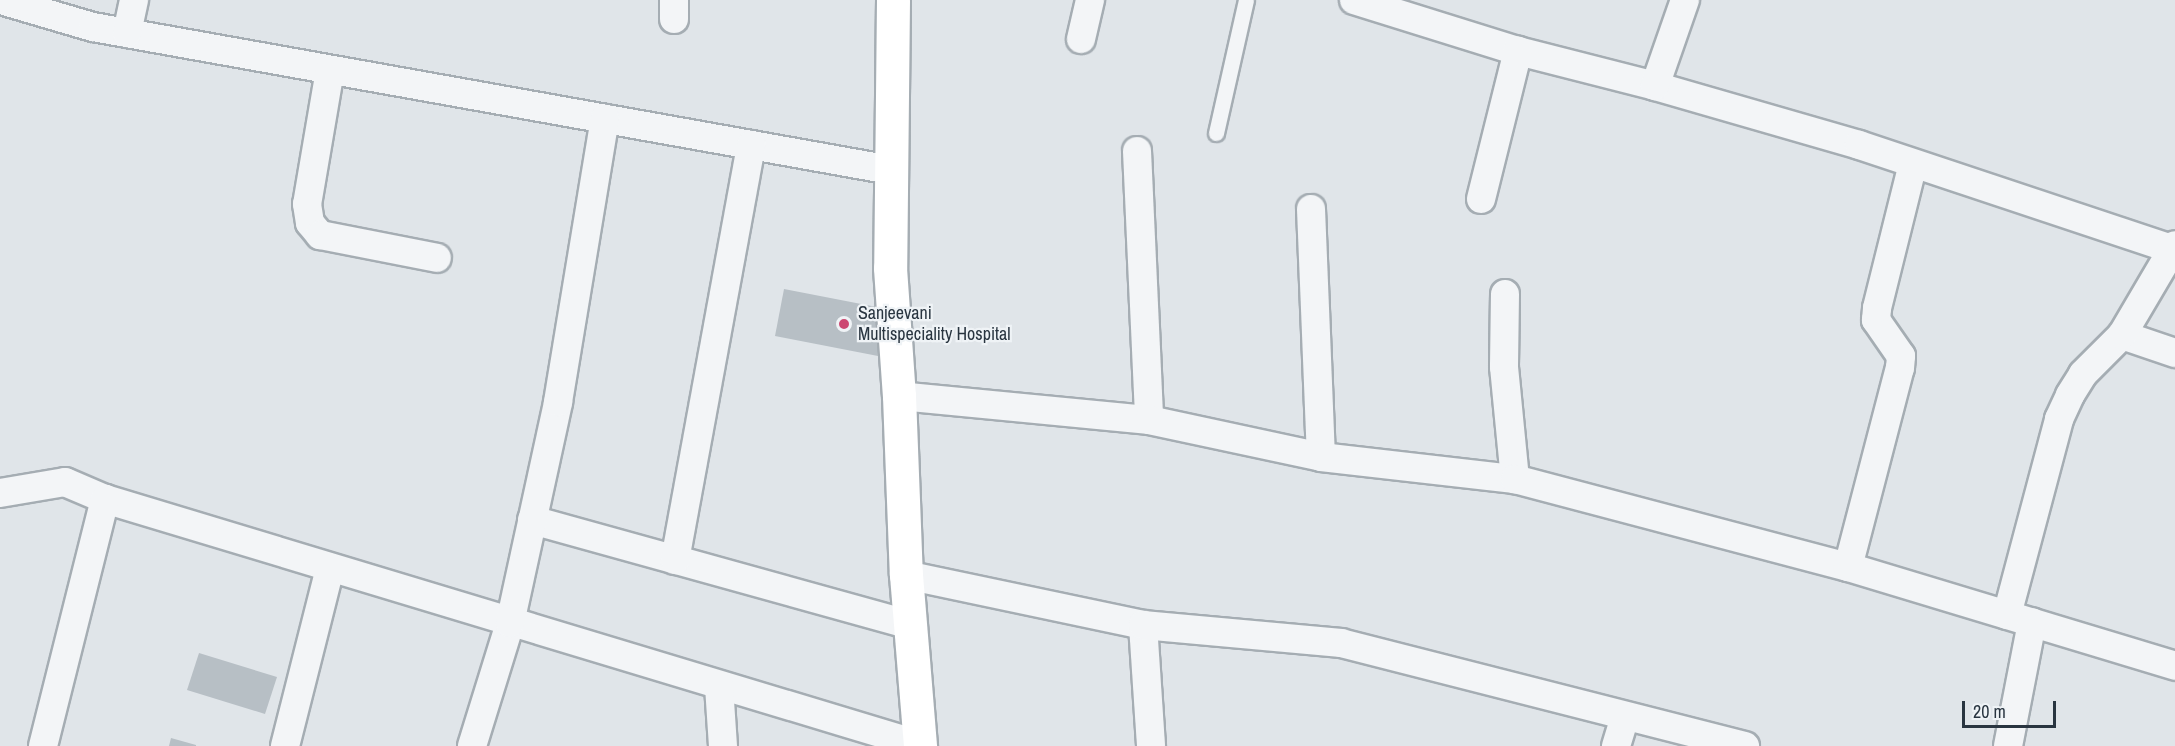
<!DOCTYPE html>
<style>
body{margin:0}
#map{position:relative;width:2175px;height:746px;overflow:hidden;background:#e0e5e9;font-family:"Archivo Narrow",sans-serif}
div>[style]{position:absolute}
.building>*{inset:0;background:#b7bfc5}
.roads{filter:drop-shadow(2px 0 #a5adb3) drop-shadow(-2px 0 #a5adb3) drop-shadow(0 2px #a5adb3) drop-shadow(0 -2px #a5adb3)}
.lane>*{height:15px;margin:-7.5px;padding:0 7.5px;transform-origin:7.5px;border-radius:7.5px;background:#f3f5f7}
.street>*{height:28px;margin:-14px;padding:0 14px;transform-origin:14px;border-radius:14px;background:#f3f5f7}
.secondary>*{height:33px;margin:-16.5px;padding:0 16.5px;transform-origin:16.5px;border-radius:16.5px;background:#fff}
.dots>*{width:16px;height:16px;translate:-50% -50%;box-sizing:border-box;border:3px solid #eff3f6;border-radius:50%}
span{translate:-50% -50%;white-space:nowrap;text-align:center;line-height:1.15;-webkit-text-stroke:4.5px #eff3f6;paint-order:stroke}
.poi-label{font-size:18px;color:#293540}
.left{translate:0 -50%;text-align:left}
.scale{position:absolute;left:1962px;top:701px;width:94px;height:27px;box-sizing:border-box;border:3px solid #293540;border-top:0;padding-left:8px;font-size:18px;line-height:21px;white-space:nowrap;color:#293540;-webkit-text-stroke:4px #eff3f6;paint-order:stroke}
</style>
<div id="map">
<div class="building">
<i style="clip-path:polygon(784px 289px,887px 309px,878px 356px,775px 336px)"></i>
<i style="clip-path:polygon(199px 653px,277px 677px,265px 714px,187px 690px)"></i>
<i style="clip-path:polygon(171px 738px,196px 745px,196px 746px,169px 746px)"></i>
</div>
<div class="roads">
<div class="lane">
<i style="left:1216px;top:133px;width:136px;rotate:-77.3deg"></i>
</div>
<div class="street">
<i style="left:1px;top:0;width:96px;rotate:16.4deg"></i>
<i style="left:93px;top:27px;width:811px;rotate:10.16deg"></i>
<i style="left:674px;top:0;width:19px;rotate:90deg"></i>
<i style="left:1354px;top:0;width:172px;rotate:17.3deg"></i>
<i style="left:1518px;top:51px;width:141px;rotate:14.3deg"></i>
<i style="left:1655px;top:86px;width:212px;rotate:16.1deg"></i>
<i style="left:1859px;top:145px;width:329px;rotate:18.4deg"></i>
<i style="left:127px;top:33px;width:34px;rotate:-78deg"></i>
<i style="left:1081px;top:39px;width:40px;rotate:-77deg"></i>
<i style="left:330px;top:70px;width:136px;rotate:99.7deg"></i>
<i style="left:307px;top:204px;width:19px;rotate:81deg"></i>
<i style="left:310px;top:223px;width:16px;rotate:50deg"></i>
<i style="left:320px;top:235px;width:119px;rotate:11.1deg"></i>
<i style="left:1655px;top:86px;width:91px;rotate:-70.8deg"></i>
<i style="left:1137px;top:151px;width:269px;rotate:87.4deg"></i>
<i style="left:1481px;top:199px;width:153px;rotate:-76deg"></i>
<i style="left:1311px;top:209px;width:248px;rotate:87.7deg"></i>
<i style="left:1505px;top:294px;width:73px;rotate:90.8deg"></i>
<i style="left:1504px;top:367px;width:113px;rotate:84.4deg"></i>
<i style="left:2122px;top:335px;width:56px;rotate:18.8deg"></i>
<i style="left:899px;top:396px;width:251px;rotate:5.5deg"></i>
<i style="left:1149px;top:420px;width:176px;rotate:12.1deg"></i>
<i style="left:1321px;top:457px;width:195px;rotate:6.5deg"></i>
<i style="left:1515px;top:479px;width:344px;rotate:14.8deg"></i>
<i style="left:1848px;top:567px;width:342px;rotate:16.8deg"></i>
<i style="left:0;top:493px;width:66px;rotate:-9.6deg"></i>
<i style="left:65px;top:482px;width:43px;rotate:23deg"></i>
<i style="left:105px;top:499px;width:851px;rotate:16.8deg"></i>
<i style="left:532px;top:520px;width:392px;rotate:15.5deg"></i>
<i style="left:675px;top:560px;width:422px;rotate:-79.6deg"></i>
<i style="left:1848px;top:567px;width:206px;rotate:-75.4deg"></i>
<i style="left:1900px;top:368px;width:12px;rotate:-85deg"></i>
<i style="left:1901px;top:356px;width:44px;rotate:-124.8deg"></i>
<i style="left:1876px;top:320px;width:12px;rotate:-85deg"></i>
<i style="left:1877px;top:308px;width:148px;rotate:-76deg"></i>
<i style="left:906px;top:575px;width:242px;rotate:11.9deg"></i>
<i style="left:1143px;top:625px;width:121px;rotate:86.2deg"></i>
<i style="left:2007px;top:615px;width:203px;rotate:-75.1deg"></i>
<i style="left:2059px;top:419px;width:26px;rotate:-65deg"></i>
<i style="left:2070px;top:395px;width:25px;rotate:-58deg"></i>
<i style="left:2083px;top:374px;width:55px;rotate:-45deg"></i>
<i style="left:2122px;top:335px;width:104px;rotate:-59.5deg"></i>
<i style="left:1143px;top:625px;width:199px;rotate:5.2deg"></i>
<i style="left:1341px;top:643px;width:417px;rotate:14.3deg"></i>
<i style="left:719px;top:686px;width:60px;rotate:86.2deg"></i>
<i style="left:43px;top:746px;width:255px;rotate:-75.9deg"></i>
<i style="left:285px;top:746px;width:184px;rotate:-75.8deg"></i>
<i style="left:472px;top:746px;width:129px;rotate:-72.8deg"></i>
<i style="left:510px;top:623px;width:226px;rotate:-77.7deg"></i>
<i style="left:558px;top:402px;width:287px;rotate:-80.6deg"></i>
<i style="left:1616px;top:746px;width:31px;rotate:-73deg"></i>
<i style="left:2008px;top:746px;width:126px;rotate:-79deg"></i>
</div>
<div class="secondary">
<i style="left:893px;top:0;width:268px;rotate:90.6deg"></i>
<i style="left:890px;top:268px;width:128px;rotate:86deg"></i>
<i style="left:899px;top:396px;width:179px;rotate:87.8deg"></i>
<i style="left:906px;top:575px;width:172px;rotate:85.3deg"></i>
</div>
</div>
<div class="dots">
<i style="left:844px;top:324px;background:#cc4771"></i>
</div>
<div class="poi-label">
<span class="left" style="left:858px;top:324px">Sanjeevani<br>Multispeciality Hospital</span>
</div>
<div class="scale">20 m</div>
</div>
